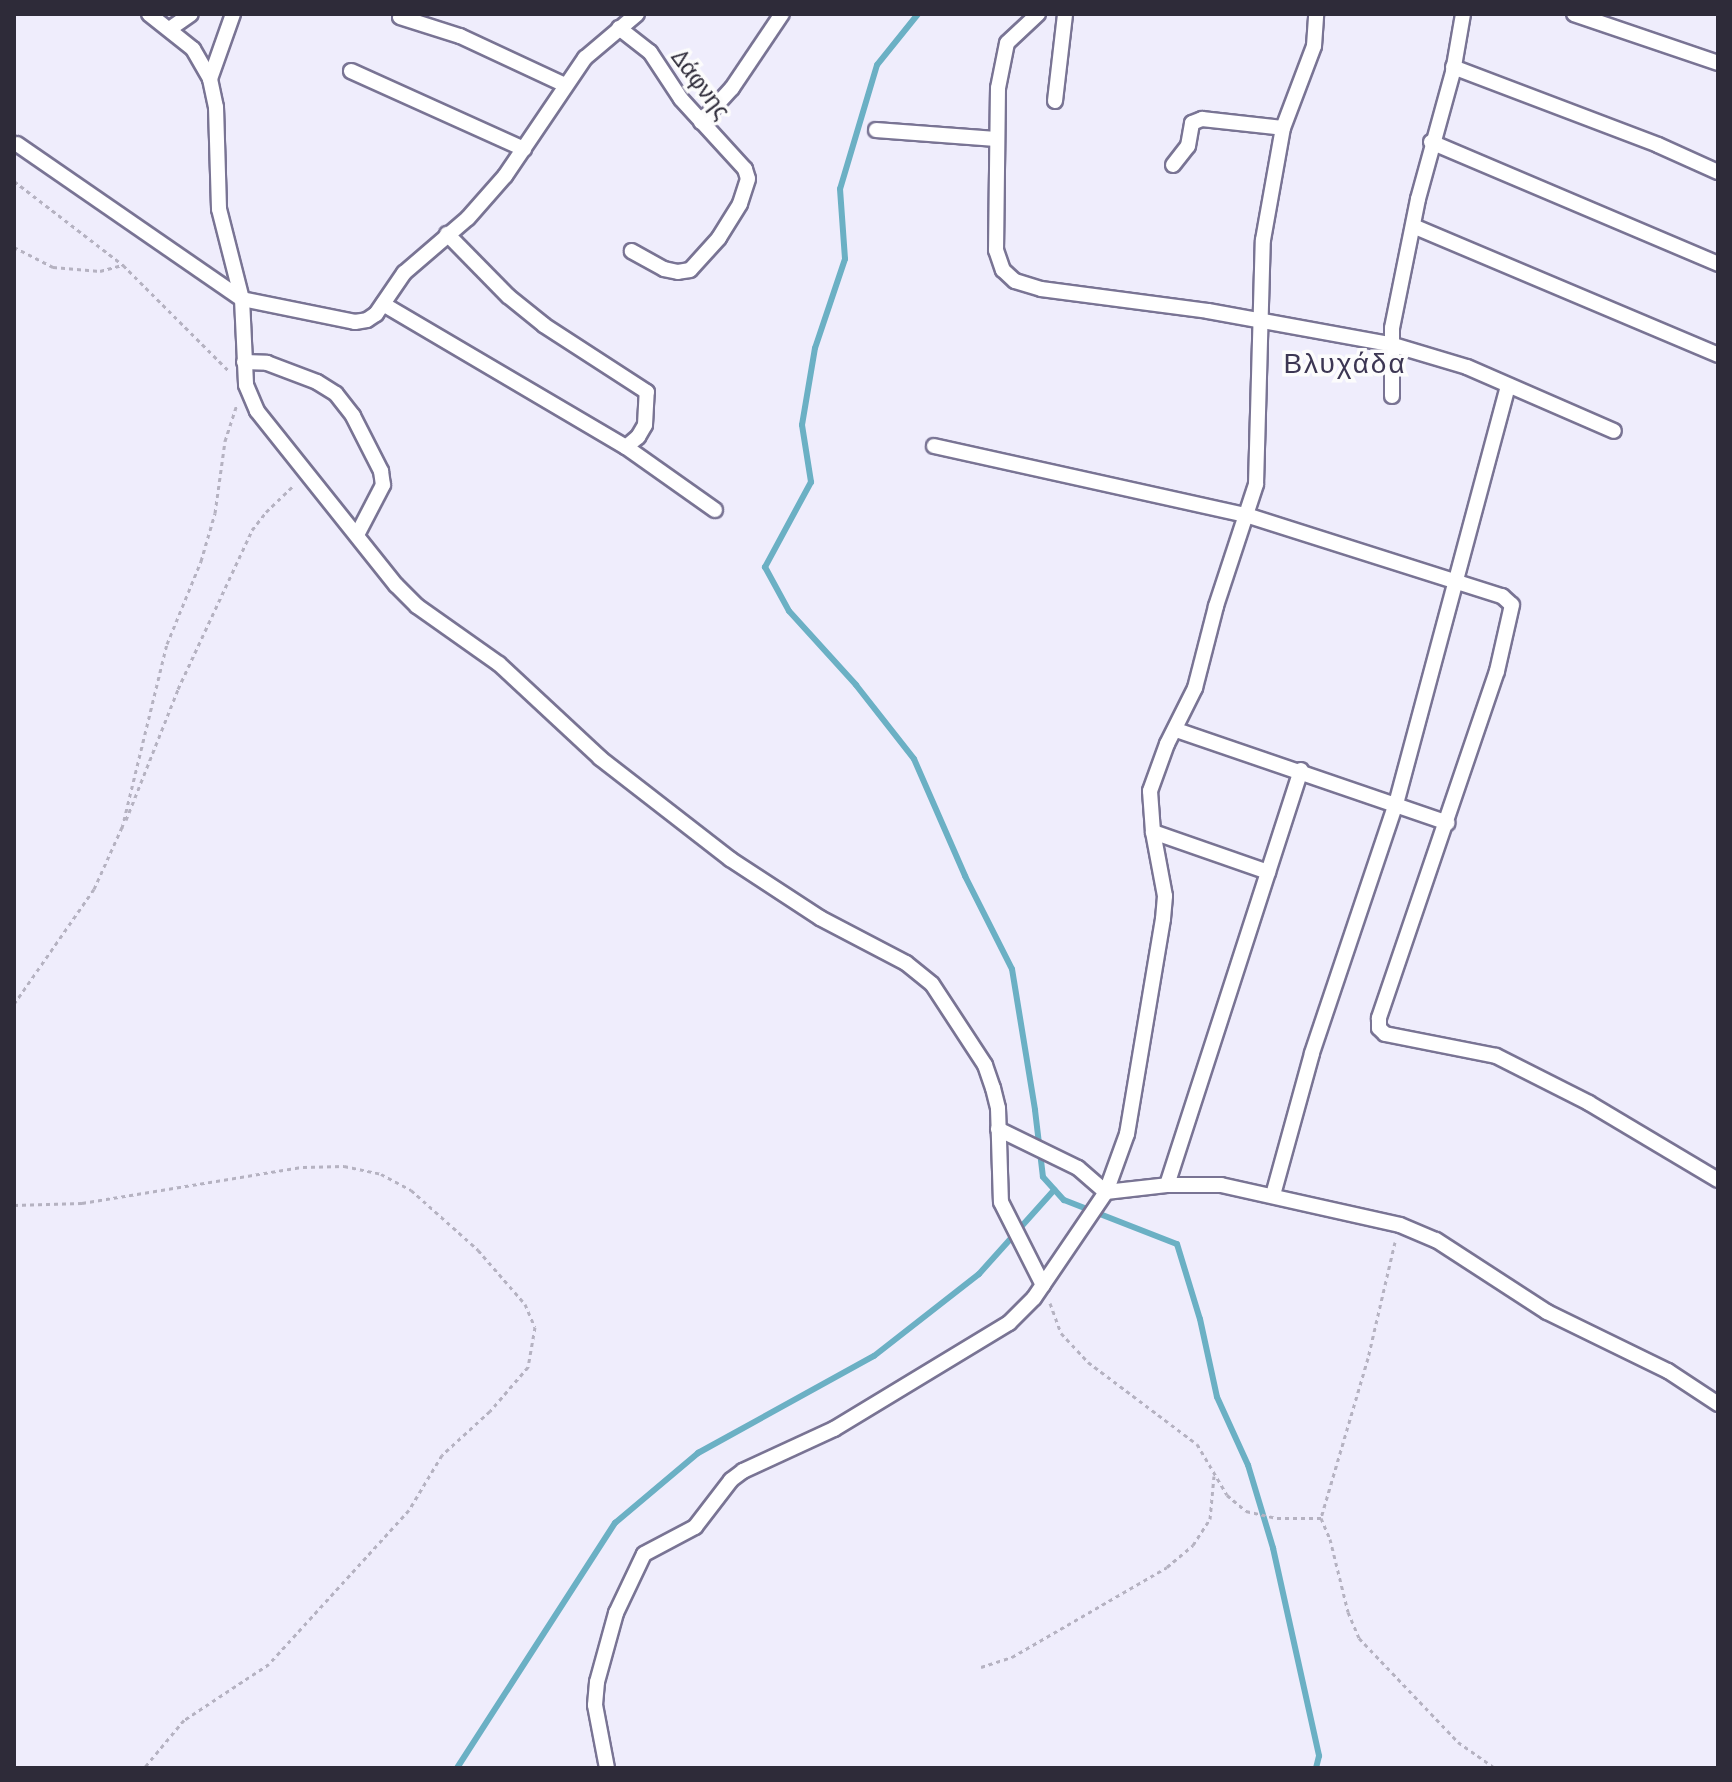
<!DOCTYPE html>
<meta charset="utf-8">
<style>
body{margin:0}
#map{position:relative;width:1732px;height:1782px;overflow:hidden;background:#efedfc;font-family:"PT Sans",sans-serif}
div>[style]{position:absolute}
.stream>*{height:6px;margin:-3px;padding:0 3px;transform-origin:3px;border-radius:3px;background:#6bb0c4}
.path>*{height:3px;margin-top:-1.5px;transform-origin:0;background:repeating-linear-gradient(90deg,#b5b2c1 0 4px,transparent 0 8px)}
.roads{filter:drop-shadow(2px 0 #797494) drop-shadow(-2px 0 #797494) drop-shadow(0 2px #797494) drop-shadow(0 -2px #797494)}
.minor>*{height:14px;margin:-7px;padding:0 7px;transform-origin:7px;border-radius:7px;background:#fff}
span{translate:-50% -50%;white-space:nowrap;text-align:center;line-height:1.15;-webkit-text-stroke:7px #fcfcfc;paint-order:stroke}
.street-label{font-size:24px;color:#2e2b39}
.quarter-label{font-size:28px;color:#3c3653;letter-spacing:2px}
.frame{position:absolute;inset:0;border:16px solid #2e2b39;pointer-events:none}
</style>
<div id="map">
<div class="stream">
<i style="left:918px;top:14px;width:65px;rotate:128.8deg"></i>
<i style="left:877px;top:65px;width:129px;rotate:106.6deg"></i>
<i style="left:840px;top:189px;width:70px;rotate:85.9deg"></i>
<i style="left:845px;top:259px;width:94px;rotate:108.6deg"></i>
<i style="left:815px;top:348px;width:78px;rotate:99.6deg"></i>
<i style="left:802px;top:425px;width:58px;rotate:81deg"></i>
<i style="left:811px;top:482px;width:97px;rotate:118.4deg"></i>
<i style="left:765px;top:567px;width:50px;rotate:61.4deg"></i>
<i style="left:789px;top:611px;width:100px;rotate:47.8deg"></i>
<i style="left:856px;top:685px;width:94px;rotate:51.9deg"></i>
<i style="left:914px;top:759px;width:128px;rotate:66.4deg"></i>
<i style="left:965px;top:876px;width:104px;rotate:63.2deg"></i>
<i style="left:1012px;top:969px;width:143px;rotate:80.7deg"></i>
<i style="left:1035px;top:1110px;width:67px;rotate:83.2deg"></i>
<i style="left:1043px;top:1177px;width:31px;rotate:48deg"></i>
<i style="left:1064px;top:1200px;width:121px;rotate:21.3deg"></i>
<i style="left:1177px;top:1244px;width:78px;rotate:73deg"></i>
<i style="left:1200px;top:1319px;width:80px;rotate:77.7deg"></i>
<i style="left:1217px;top:1397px;width:75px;rotate:65.5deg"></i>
<i style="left:1248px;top:1465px;width:87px;rotate:73.2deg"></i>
<i style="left:1273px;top:1548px;width:213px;rotate:77.5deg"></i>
<i style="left:1319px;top:1756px;width:12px;rotate:104deg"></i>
<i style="left:457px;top:1768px;width:292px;rotate:-57.2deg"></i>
<i style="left:615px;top:1523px;width:109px;rotate:-40.1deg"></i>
<i style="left:698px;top:1453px;width:201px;rotate:-28.9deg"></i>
<i style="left:874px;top:1356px;width:133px;rotate:-38deg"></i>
<i style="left:979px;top:1274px;width:113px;rotate:-48.2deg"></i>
</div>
<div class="path">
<i style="left:14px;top:181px;width:138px;rotate:37.6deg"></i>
<i style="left:123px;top:265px;width:150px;rotate:45deg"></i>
<i style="left:14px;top:247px;width:44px;rotate:27.1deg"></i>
<i style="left:53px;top:267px;width:47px;rotate:4.9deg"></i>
<i style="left:100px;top:271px;width:24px;rotate:-15deg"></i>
<i style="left:126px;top:820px;width:141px;rotate:-68.3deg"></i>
<i style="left:178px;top:689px;width:175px;rotate:-65deg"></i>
<i style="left:252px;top:530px;width:23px;rotate:-52deg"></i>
<i style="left:266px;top:512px;width:40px;rotate:-44deg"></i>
<i style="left:122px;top:828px;width:189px;rotate:-76.3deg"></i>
<i style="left:167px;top:644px;width:90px;rotate:-67.7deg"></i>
<i style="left:201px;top:561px;width:50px;rotate:-73.7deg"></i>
<i style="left:215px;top:513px;width:73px;rotate:-82.1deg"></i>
<i style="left:225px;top:441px;width:38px;rotate:-72deg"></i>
<i style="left:14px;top:1004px;width:140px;rotate:-55.2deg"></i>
<i style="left:94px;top:889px;width:68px;rotate:-65.7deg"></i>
<i style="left:14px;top:1205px;width:68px;rotate:-1.7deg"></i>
<i style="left:82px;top:1203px;width:224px;rotate:-9.3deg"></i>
<i style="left:303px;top:1167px;width:41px;rotate:-1.4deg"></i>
<i style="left:344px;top:1166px;width:38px;rotate:12deg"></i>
<i style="left:381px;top:1174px;width:34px;rotate:28deg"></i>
<i style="left:411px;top:1190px;width:90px;rotate:41.8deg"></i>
<i style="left:478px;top:1250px;width:72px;rotate:49deg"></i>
<i style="left:525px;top:1304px;width:25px;rotate:67deg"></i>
<i style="left:535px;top:1327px;width:41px;rotate:99.9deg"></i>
<i style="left:528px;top:1367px;width:58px;rotate:130.8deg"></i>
<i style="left:490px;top:1411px;width:65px;rotate:137.5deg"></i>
<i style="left:442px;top:1455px;width:64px;rotate:121deg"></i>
<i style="left:409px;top:1510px;width:208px;rotate:132.3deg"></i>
<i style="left:269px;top:1664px;width:102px;rotate:146.6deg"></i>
<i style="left:184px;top:1720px;width:62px;rotate:129.8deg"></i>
<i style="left:1395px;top:1242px;width:119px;rotate:103.1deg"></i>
<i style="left:1368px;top:1358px;width:167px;rotate:106.4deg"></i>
<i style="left:1321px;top:1518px;width:23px;rotate:67deg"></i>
<i style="left:1330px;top:1539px;width:75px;rotate:76.1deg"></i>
<i style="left:1348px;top:1612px;width:28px;rotate:67deg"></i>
<i style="left:1359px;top:1638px;width:144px;rotate:46.4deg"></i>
<i style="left:1458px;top:1742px;width:45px;rotate:35.1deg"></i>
<i style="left:1050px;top:1303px;width:32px;rotate:70deg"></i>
<i style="left:1061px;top:1333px;width:40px;rotate:47deg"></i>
<i style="left:1088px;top:1362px;width:136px;rotate:37deg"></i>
<i style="left:1197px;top:1444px;width:59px;rotate:59.5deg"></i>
<i style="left:1227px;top:1495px;width:25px;rotate:40deg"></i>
<i style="left:1246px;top:1511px;width:32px;rotate:13deg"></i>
<i style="left:1277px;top:1518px;width:44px"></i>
<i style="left:981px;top:1667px;width:33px;rotate:-18deg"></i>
<i style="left:1012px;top:1657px;width:179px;rotate:-30.1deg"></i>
<i style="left:1167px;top:1567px;width:34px;rotate:-40deg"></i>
<i style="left:1193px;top:1545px;width:31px;rotate:-57deg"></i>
<i style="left:1210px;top:1519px;width:43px;rotate:-84.7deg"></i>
</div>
<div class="roads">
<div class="minor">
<i style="left:149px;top:14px;width:56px;rotate:38.5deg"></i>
<i style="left:193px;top:49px;width:34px;rotate:60deg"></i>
<i style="left:210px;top:79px;width:29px;rotate:78deg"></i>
<i style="left:216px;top:107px;width:102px;rotate:88.3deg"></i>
<i style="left:219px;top:209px;width:93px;rotate:75.7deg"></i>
<i style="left:242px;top:299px;width:86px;rotate:87.3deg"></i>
<i style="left:246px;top:385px;width:28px;rotate:67deg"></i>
<i style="left:257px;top:411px;width:223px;rotate:51.4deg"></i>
<i style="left:396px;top:585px;width:30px;rotate:45deg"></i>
<i style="left:417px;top:606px;width:100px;rotate:35.3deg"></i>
<i style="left:499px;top:664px;width:138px;rotate:42.9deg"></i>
<i style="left:600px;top:758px;width:165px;rotate:37.8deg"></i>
<i style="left:730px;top:859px;width:108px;rotate:33.2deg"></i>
<i style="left:820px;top:918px;width:97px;rotate:27.6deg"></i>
<i style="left:906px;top:963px;width:33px;rotate:39deg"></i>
<i style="left:932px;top:984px;width:97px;rotate:56.8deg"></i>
<i style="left:985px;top:1065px;width:24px;rotate:71deg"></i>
<i style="left:993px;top:1088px;width:21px;rotate:76deg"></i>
<i style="left:998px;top:1108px;width:94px;rotate:88.2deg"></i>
<i style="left:1001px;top:1202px;width:93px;rotate:63.2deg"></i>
<i style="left:1038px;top:14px;width:42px;rotate:136.9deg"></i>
<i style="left:1007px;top:43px;width:46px;rotate:101.3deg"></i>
<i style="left:998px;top:88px;width:162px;rotate:90.7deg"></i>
<i style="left:996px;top:250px;width:21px;rotate:71deg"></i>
<i style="left:1003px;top:270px;width:16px;rotate:43deg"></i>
<i style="left:1015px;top:281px;width:27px;rotate:17deg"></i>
<i style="left:1041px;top:289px;width:168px;rotate:7.5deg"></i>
<i style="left:1208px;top:311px;width:185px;rotate:10.3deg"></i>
<i style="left:1390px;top:344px;width:80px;rotate:16.6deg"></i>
<i style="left:1467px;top:367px;width:160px;rotate:23.5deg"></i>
<i style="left:1574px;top:14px;width:152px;rotate:18.8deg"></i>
<i style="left:400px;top:17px;width:63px;rotate:17.6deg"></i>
<i style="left:460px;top:36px;width:116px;rotate:25deg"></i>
<i style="left:171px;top:28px;width:24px;rotate:-35deg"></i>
<i style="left:619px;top:28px;width:39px;rotate:38deg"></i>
<i style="left:650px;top:52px;width:56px;rotate:56.6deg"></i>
<i style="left:681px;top:99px;width:95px;rotate:47.6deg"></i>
<i style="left:745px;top:169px;width:10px;rotate:73deg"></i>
<i style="left:748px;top:179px;width:26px;rotate:108deg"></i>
<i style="left:740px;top:204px;width:40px;rotate:122deg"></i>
<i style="left:719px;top:238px;width:43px;rotate:132.2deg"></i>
<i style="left:690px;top:270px;width:12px;rotate:171deg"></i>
<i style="left:678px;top:272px;width:14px;rotate:-168deg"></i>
<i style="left:664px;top:269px;width:37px;rotate:-151deg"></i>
<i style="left:1453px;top:67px;width:219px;rotate:20.8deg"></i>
<i style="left:1658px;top:145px;width:66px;rotate:24.2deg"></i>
<i style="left:351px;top:71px;width:190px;rotate:24.3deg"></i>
<i style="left:210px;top:79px;width:69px;rotate:-70.5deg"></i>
<i style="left:1055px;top:101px;width:88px;rotate:-83.4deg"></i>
<i style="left:701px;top:122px;width:46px;rotate:-47.6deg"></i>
<i style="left:732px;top:88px;width:89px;rotate:-56deg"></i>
<i style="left:876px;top:130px;width:120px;rotate:4.3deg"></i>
<i style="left:1431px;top:142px;width:312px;rotate:23deg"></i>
<i style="left:17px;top:144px;width:273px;rotate:34.6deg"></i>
<i style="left:242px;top:299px;width:115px;rotate:11.5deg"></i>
<i style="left:355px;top:322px;width:12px;rotate:-9deg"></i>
<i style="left:367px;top:320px;width:11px;rotate:-34deg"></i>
<i style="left:376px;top:314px;width:50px;rotate:-55.7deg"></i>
<i style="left:404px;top:273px;width:84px;rotate:-40.7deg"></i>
<i style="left:468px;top:218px;width:56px;rotate:-48.6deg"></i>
<i style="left:505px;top:176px;width:143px;rotate:-55.9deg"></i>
<i style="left:585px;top:58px;width:68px;rotate:-40.2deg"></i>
<i style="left:1173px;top:165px;width:24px;rotate:-52deg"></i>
<i style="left:1188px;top:146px;width:23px;rotate:-80deg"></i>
<i style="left:1192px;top:123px;width:11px;rotate:-22deg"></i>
<i style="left:1202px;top:119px;width:81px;rotate:6.3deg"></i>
<i style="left:1413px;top:226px;width:331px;rotate:22.9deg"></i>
<i style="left:383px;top:304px;width:282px;rotate:30.5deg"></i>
<i style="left:626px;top:447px;width:16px;rotate:-40deg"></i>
<i style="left:638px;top:437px;width:14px;rotate:-60deg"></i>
<i style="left:645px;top:425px;width:33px;rotate:-87deg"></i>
<i style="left:647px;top:392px;width:123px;rotate:-147deg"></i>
<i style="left:544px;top:325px;width:46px;rotate:-141.1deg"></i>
<i style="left:508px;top:296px;width:87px;rotate:-134.5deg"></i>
<i style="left:244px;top:362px;width:23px;rotate:2deg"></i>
<i style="left:267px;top:363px;width:53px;rotate:20.8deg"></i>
<i style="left:317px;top:382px;width:22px;rotate:32deg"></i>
<i style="left:336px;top:394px;width:28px;rotate:52deg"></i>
<i style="left:353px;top:416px;width:62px;rotate:63deg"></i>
<i style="left:381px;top:471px;width:14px;rotate:82deg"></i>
<i style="left:383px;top:485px;width:56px;rotate:117.5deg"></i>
<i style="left:1392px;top:396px;width:68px;rotate:-90deg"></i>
<i style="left:1392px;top:328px;width:132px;rotate:-78.6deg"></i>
<i style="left:1418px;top:199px;width:132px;rotate:-74.6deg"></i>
<i style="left:1453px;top:72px;width:59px;rotate:-80.2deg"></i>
<i style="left:934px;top:446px;width:320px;rotate:12.5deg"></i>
<i style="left:1246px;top:515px;width:269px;rotate:17.6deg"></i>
<i style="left:1502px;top:596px;width:13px;rotate:42deg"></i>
<i style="left:1512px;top:605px;width:68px;rotate:102.8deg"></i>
<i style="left:1497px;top:671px;width:367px;rotate:108.8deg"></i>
<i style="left:1379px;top:1018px;width:10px;rotate:90deg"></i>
<i style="left:1379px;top:1028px;width:8px;rotate:45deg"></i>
<i style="left:1385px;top:1034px;width:113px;rotate:11.2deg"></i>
<i style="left:1496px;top:1056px;width:104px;rotate:26.8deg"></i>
<i style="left:1589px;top:1103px;width:150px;rotate:30.8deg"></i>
<i style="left:626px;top:447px;width:109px;rotate:35.3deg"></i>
<i style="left:1176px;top:730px;width:287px;rotate:18.9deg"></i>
<i style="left:1153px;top:832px;width:122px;rotate:19.2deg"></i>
<i style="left:998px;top:1129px;width:89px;rotate:26deg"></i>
<i style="left:1078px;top:1168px;width:37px;rotate:41deg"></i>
<i style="left:1106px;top:1192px;width:62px;rotate:-70.1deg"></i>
<i style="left:1127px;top:1134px;width:218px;rotate:-80.5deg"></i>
<i style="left:1163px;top:919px;width:23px;rotate:-85deg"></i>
<i style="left:1165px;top:896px;width:65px;rotate:-100.6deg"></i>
<i style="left:1153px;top:832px;width:41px;rotate:-94.2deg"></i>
<i style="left:1150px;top:791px;width:50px;rotate:-70.1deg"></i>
<i style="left:1167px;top:744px;width:63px;rotate:-63.4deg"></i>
<i style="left:1195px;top:688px;width:85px;rotate:-75.6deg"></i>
<i style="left:1216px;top:606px;width:128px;rotate:-71.8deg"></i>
<i style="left:1256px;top:484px;width:244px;rotate:-88.4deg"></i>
<i style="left:1263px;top:240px;width:114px;rotate:-79.9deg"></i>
<i style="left:1283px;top:128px;width:88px;rotate:-69.3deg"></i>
<i style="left:1314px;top:46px;width:32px;rotate:-86deg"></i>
<i style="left:1167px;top:1185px;width:436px;rotate:-72.1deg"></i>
<i style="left:1273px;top:1195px;width:147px;rotate:-74.6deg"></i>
<i style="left:1312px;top:1053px;width:263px;rotate:-71.4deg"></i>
<i style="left:1396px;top:804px;width:433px;rotate:-75deg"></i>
<i style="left:607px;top:1768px;width:64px;rotate:-100.8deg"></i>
<i style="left:595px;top:1705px;width:23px;rotate:-85deg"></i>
<i style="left:597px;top:1682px;width:72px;rotate:-74.6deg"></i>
<i style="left:616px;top:1613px;width:65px;rotate:-64.6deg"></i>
<i style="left:644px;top:1554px;width:58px;rotate:-27.9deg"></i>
<i style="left:695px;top:1527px;width:59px;rotate:-52.5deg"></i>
<i style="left:731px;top:1480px;width:15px;rotate:-37deg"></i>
<i style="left:743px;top:1471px;width:100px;rotate:-24.8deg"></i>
<i style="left:834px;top:1429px;width:205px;rotate:-31.2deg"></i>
<i style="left:1009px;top:1323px;width:35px;rotate:-45deg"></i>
<i style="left:1034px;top:1298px;width:128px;rotate:-55.8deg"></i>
<i style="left:1106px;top:1192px;width:61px;rotate:-6.5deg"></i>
<i style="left:1167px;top:1185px;width:54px"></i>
<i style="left:1221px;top:1185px;width:183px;rotate:12.6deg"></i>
<i style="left:1400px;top:1225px;width:39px;rotate:23deg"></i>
<i style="left:1436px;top:1240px;width:132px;rotate:33deg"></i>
<i style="left:1547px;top:1312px;width:135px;rotate:26deg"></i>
<i style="left:1668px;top:1371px;width:60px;rotate:33.4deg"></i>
</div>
</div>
<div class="street-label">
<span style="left:701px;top:84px;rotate:53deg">Δάφνης</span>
</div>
<div class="quarter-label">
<span style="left:1345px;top:363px">Βλυχάδα</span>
</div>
<div class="frame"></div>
</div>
